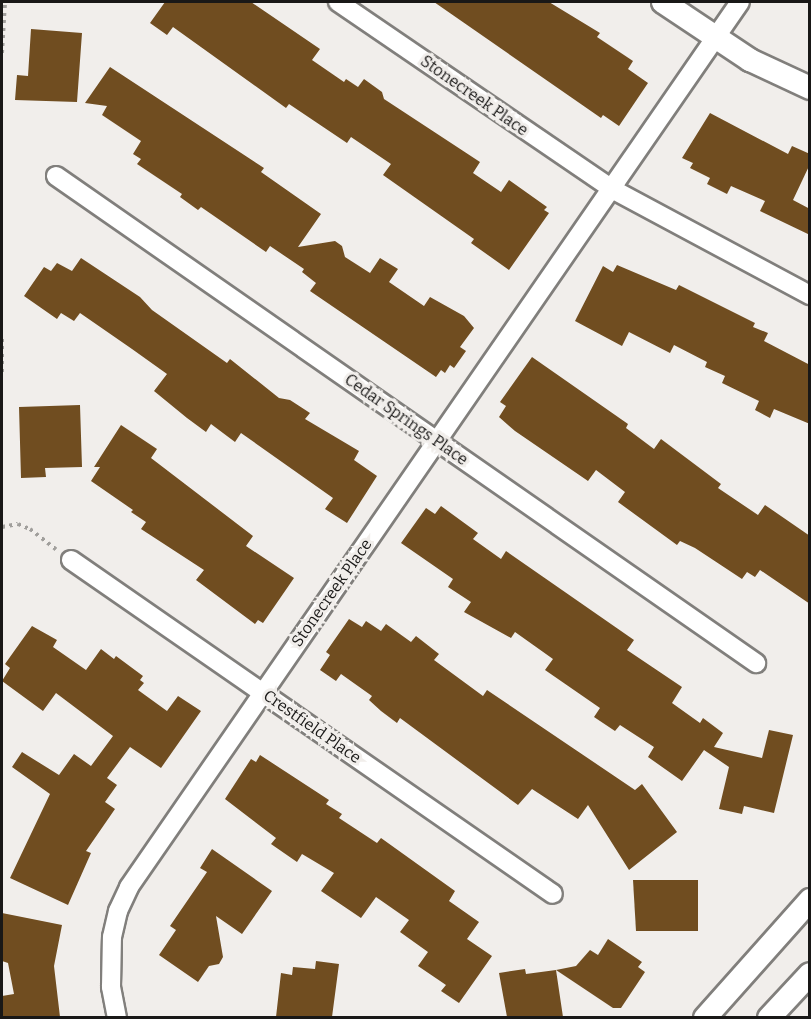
<!DOCTYPE html>
<style>
body{margin:0}
#map{position:relative;width:811px;height:1019px;overflow:hidden;background:#f1eeeb;font-family:Bitter,serif}
div>[style]{position:absolute}
.building>*{inset:0;background:#704d20}
.path>*{height:4px;margin-top:-2px;transform-origin:0;background:repeating-linear-gradient(90deg,#a19f9c 0 3px,transparent 0 7.5px)}
.roads{filter:drop-shadow(2px 0 #817f7c) drop-shadow(-2px 0 #817f7c) drop-shadow(0 2px #817f7c) drop-shadow(0 -2px #817f7c)}
.minor>*{height:18px;margin:-9px;padding:0 9px;transform-origin:9px;border-radius:9px;background:#fff}
.tertiary>*{height:22px;margin:-11px;padding:0 11px;transform-origin:11px;border-radius:11px;background:#fff}
span{translate:-50% -50%;white-space:nowrap;text-align:center;line-height:1.15;-webkit-text-stroke:6px #f1eeeb;paint-order:stroke}
.street-label{font-size:16px;color:#191817}
.frame{position:absolute;inset:0;border:3px solid #191817;pointer-events:none}
</style>
<div id="map">
<div class="building">
<i style="clip-path:polygon(165px 2px,251px 2px,320px 49px,312px 60px,344px 82px,346px 79px,358px 87px,364px 79px,382px 92px,384px 99px,480px 162px,473px 173px,501px 192px,509px 180px,547px 207px,544px 210px,549px 213px,509px 270px,471px 243px,474px 239px,383px 175px,391px 164px,351px 137px,347px 143px,289px 104px,286px 108px,173px 27px,167px 35px,150px 23px)"></i>
<i style="clip-path:polygon(434px 2px,549px 2px,600px 33px,597px 37px,633px 61px,628px 69px,648px 83px,619px 126px,603px 115px,601px 118px)"></i>
<i style="clip-path:polygon(31px 29px,82px 33px,77px 102px,15px 100px,17px 75px,28px 76px)"></i>
<i style="clip-path:polygon(110px 67px,264px 168px,261px 172px,321px 214px,298px 247px,335px 241px,342px 246px,345px 257px,370px 273px,380px 258px,398px 269px,389px 282px,424px 306px,430px 297px,464px 316px,474px 328px,460px 347px,466px 351px,454px 368px,450px 365px,445px 373px,441px 370px,436px 377px,310px 291px,316px 283px,302px 272px,304px 269px,270px 246px,266px 252px,201px 207px,198px 210px,180px 197px,182px 194px,137px 164px,141px 159px,133px 154px,141px 141px,102px 115px,107px 106px,85px 103px)"></i>
<i style="clip-path:polygon(710px 113px,788px 154px,792px 146px,810px 154px,810px 164px,793px 200px,810px 209px,810px 235px,760px 211px,765px 201px,731px 186px,727px 194px,707px 184px,710px 178px,690px 168px,693px 163px,682px 158px)"></i>
<i style="clip-path:polygon(81px 258px,140px 297px,152px 310px,227px 363px,230px 359px,279px 398px,290px 400px,310px 413px,305px 419px,359px 451px,354px 460px,377px 476px,347px 523px,325px 509px,333px 498px,241px 433px,235px 442px,211px 424px,206px 432px,187px 418px,154px 391px,167px 374px,132px 349px,80px 313px,74px 321px,61px 313px,57px 319px,24px 296px,44px 267px,51px 271px,57px 263px,72px 271px)"></i>
<i style="clip-path:polygon(617px 265px,676px 290px,679px 285px,755px 323px,753px 327px,768px 333px,764px 341px,810px 365px,810px 424px,774px 409px,770px 418px,755px 410px,759px 401px,722px 383px,725px 376px,705px 367px,707px 362px,674px 345px,670px 353px,629px 332px,622px 346px,575px 321px,603px 266px,613px 272px)"></i>
<i style="clip-path:polygon(532px 357px,628px 424px,626px 428px,654px 449px,661px 439px,721px 484px,718px 488px,758px 515px,765px 505px,810px 536px,810px 604px,760px 570px,755px 577px,747px 572px,742px 579px,695px 548px,680px 541px,677px 545px,618px 502px,625px 492px,596px 470px,588px 481px,515px 431px,499px 417px,506px 406px,500px 402px)"></i>
<i style="clip-path:polygon(80px 405px,82px 467px,45px 468px,46px 477px,21px 478px,19px 407px)"></i>
<i style="clip-path:polygon(121px 425px,157px 449px,151px 458px,253px 536px,246px 546px,294px 578px,263px 623px,258px 620px,255px 624px,196px 580px,204px 570px,141px 529px,146px 522px,131px 512px,133px 510px,91px 481px,100px 467px,94px 467px)"></i>
<i style="clip-path:polygon(441px 506px,478px 533px,473px 539px,501px 559px,506px 551px,634px 640px,627px 650px,682px 687px,672px 703px,700px 723px,703px 718px,723px 733px,714px 747px,762px 758px,769px 730px,793px 735px,774px 813px,744px 806px,742px 814px,719px 809px,729px 767px,704px 750px,682px 781px,648px 757px,654px 747px,620px 725px,615px 731px,594px 717px,600px 708px,545px 670px,553px 659px,515px 632px,511px 638px,464px 612px,471px 602px,448px 587px,453px 579px,401px 543px,426px 508px,435px 514px)"></i>
<i style="clip-path:polygon(349px 619px,362px 627px,366px 621px,381px 631px,386px 624px,411px 642px,416px 636px,439px 654px,434px 660px,483px 696px,487px 690px,635px 790px,642px 784px,677px 832px,629px 870px,588px 805px,578px 819px,532px 789px,518px 805px,400px 718px,397px 723px,381px 711px,369px 700px,372px 696px,341px 674px,336px 681px,320px 670px,330px 655px,326px 652px)"></i>
<i style="clip-path:polygon(32px 626px,57px 640px,53px 647px,86px 670px,101px 649px,114px 659px,116px 656px,143px 676px,140px 680px,144px 683px,138px 690px,167px 711px,178px 696px,201px 711px,161px 768px,130px 747px,107px 778px,117px 785px,105px 802px,115px 809px,86px 851px,91px 853px,68px 905px,10px 878px,50px 794px,12px 767px,22px 752px,59px 775px,74px 754px,91px 766px,113px 736px,56px 693px,43px 711px,2px 681px,10px 668px,5px 664px)"></i>
<i style="clip-path:polygon(260px 755px,329px 800px,326px 804px,342px 814px,339px 818px,377px 843px,381px 838px,455px 891px,449px 901px,479px 922px,467px 939px,492px 956px,459px 1003px,441px 991px,446px 985px,418px 966px,428px 952px,400px 932px,409px 920px,376px 897px,361px 918px,321px 891px,334px 873px,302px 854px,297px 862px,271px 844px,276px 838px,225px 799px,251px 759px,256px 762px)"></i>
<i style="clip-path:polygon(212px 849px,272px 891px,242px 934px,216px 916px,223px 957px,219px 964px,209px 966px,198px 982px,159px 955px,176px 930px,170px 926px,207px 872px,200px 868px)"></i>
<i style="clip-path:polygon(633px 880px,698px 880px,698px 931px,636px 931px)"></i>
<i style="clip-path:polygon(2px 913px,62px 925px,54px 966px,60px 1017px,2px 1017px,2px 996px,14px 994px,8px 963px,2px 961px)"></i>
<i style="clip-path:polygon(608px 939px,642px 962px,638px 967px,645px 972px,621px 1008px,613px 1008px,556px 970px,576px 966px,590px 950px,598px 955px)"></i>
<i style="clip-path:polygon(316px 961px,339px 964px,332px 1017px,276px 1017px,281px 973px,292px 975px,293px 967px,315px 969px)"></i>
<i style="clip-path:polygon(525px 969px,526px 974px,556px 970px,563px 1017px,507px 1017px,499px 973px)"></i>
</div>
<div class="path">
<i style="left:2px;top:53px;width:51px;rotate:-86.6deg"></i>
<i style="left:2px;top:339px;width:37px;rotate:90deg"></i>
<i style="left:2px;top:527px;width:16px;rotate:-11deg"></i>
<i style="left:18px;top:524px;width:13px;rotate:23deg"></i>
<i style="left:30px;top:529px;width:33px;rotate:38deg"></i>
</div>
<div class="roads">
<div class="minor">
<i style="left:338px;top:2px;width:332px;rotate:34.3deg"></i>
<i style="left:612px;top:189px;width:225px;rotate:28.2deg"></i>
<i style="left:56px;top:176px;width:853px;rotate:34.83deg"></i>
<i style="left:71px;top:560px;width:586px;rotate:34.72deg"></i>
<i style="left:117px;top:1018px;width:32px;rotate:-101deg"></i>
<i style="left:111px;top:987px;width:50px;rotate:-88.9deg"></i>
<i style="left:112px;top:937px;width:27px;rotate:-77deg"></i>
<i style="left:118px;top:911px;width:26px;rotate:-65deg"></i>
<i style="left:129px;top:887px;width:1075px;rotate:-55.38deg"></i>
</div>
<div class="tertiary">
<i style="left:663px;top:2px;width:105px;rotate:33.7deg"></i>
<i style="left:750px;top:60px;width:66px;rotate:25deg"></i>
<i style="left:705px;top:1018px;width:158px;rotate:-48.3deg"></i>
<i style="left:769px;top:1018px;width:60px;rotate:-47deg"></i>
</div>
</div>
<div class="street-label">
<span style="left:474px;top:96px;rotate:35deg">Stonecreek Place</span>
<span style="left:406px;top:420px;rotate:35deg">Cedar Springs Place</span>
<span style="left:332px;top:593px;rotate:-55deg">Stonecreek Place</span>
<span style="left:312px;top:727px;rotate:35deg">Crestfield Place</span>
</div>
<div class="frame"></div>
</div>
